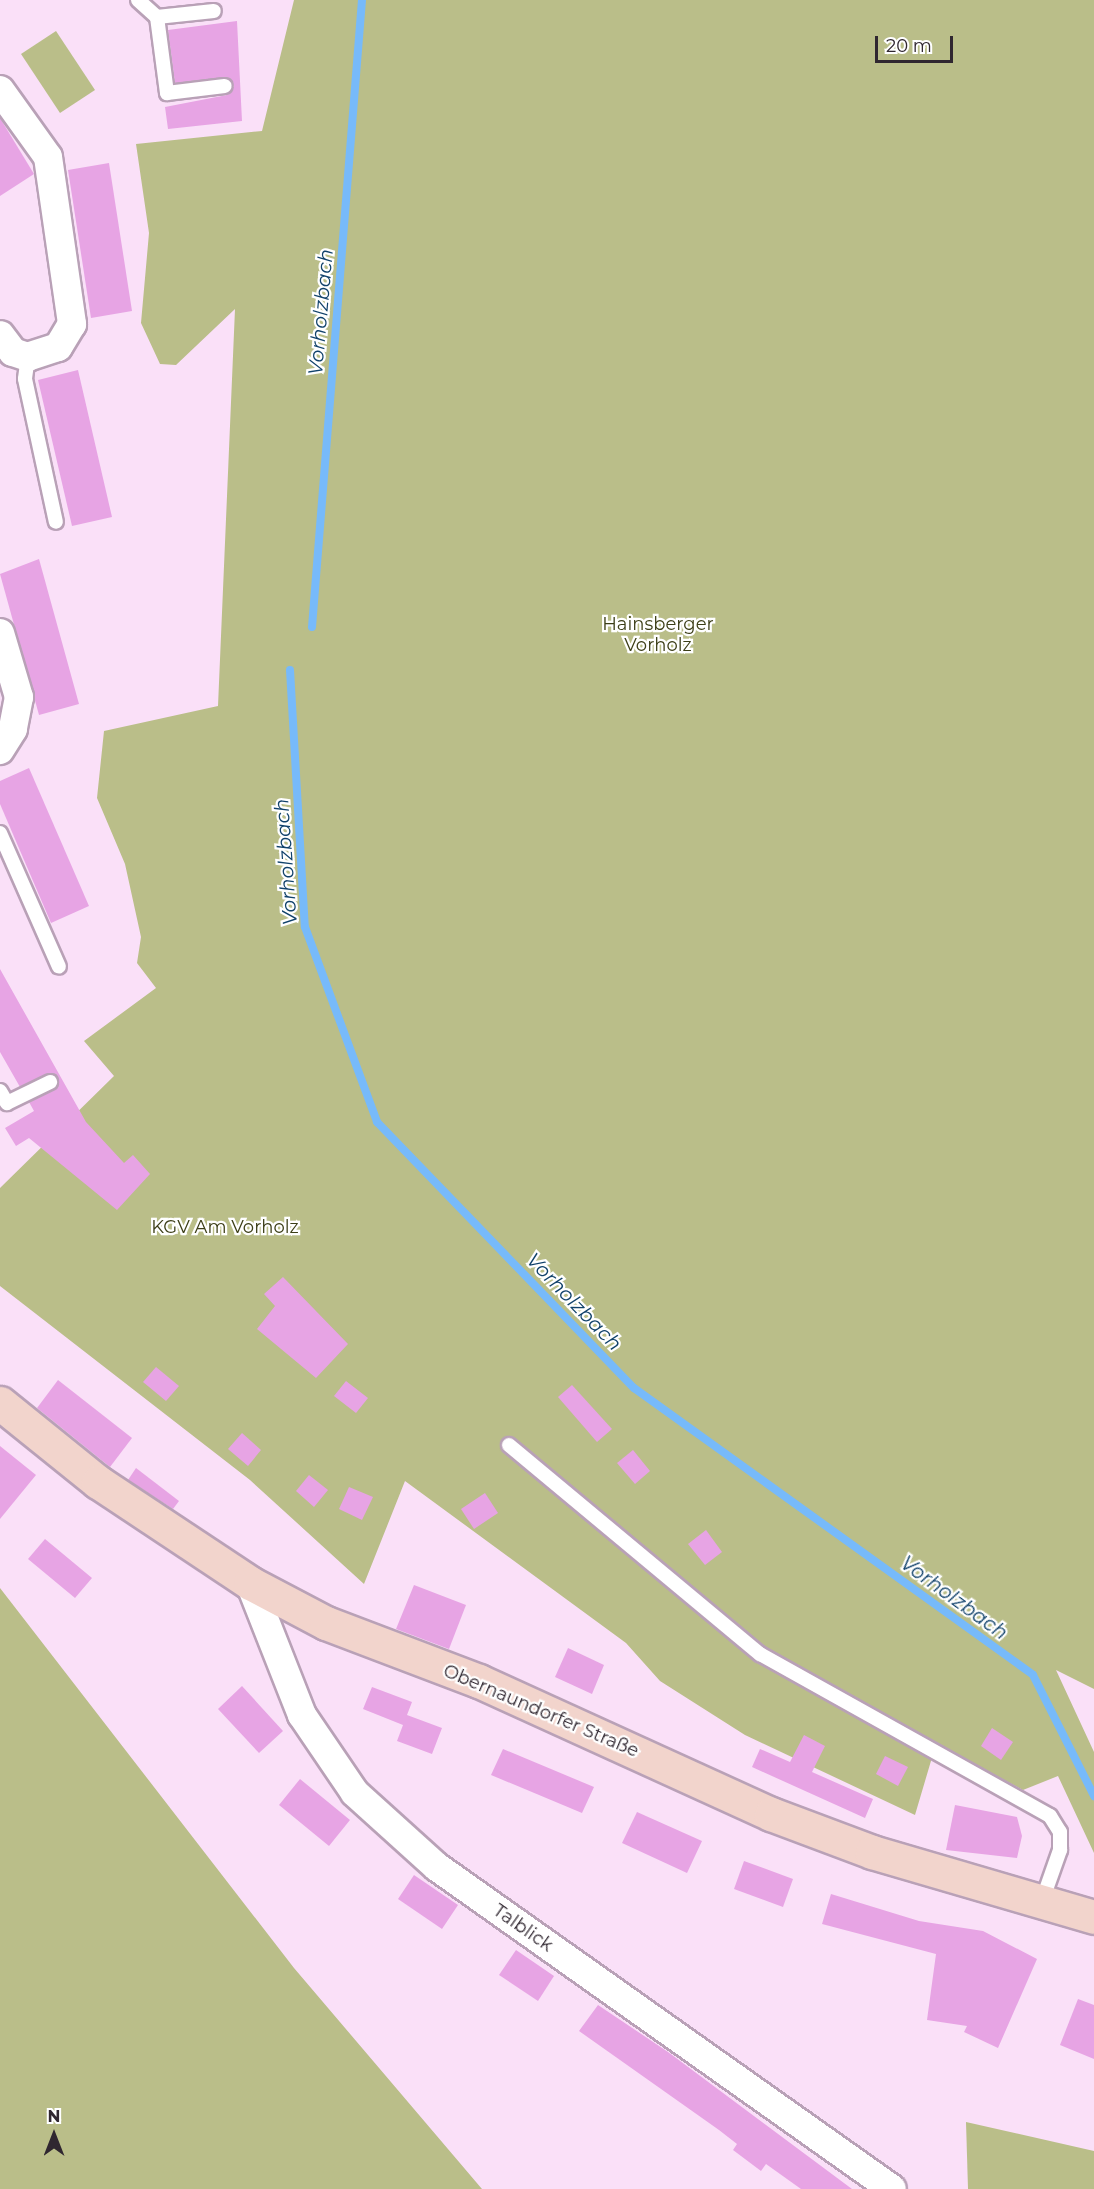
<!DOCTYPE html>
<meta charset="utf-8">
<style>
body{margin:0}
#map{position:relative;width:1094px;height:2189px;overflow:hidden;background:#fae0f8;font-family:Montserrat,sans-serif}
div>[style]{position:absolute}
.green>*{inset:0;background:#babe89}
.stream>*{height:8px;margin:-4px;padding:0 4px;transform-origin:4px;border-radius:4px;background:#77bafa}
.building>*{inset:0;background:#e7a4e4}
.roads{filter:drop-shadow(2px 0 #b9a1b7) drop-shadow(-2px 0 #b9a1b7) drop-shadow(0 2px #b9a1b7) drop-shadow(0 -2px #b9a1b7)}
.lane>*{height:14px;margin:-7px;padding:0 7px;transform-origin:7px;border-radius:7px;background:#fff}
.street>*{height:28px;margin:-14px;padding:0 14px;transform-origin:14px;border-radius:14px;background:#fff}
.secondary>*{height:33px;margin:-16.5px;padding:0 16.5px;transform-origin:16.5px;border-radius:16.5px;background:#f2d4cc}
span{translate:-50% -50%;white-space:nowrap;text-align:center;line-height:1.15;-webkit-text-stroke:4.5px #fff;paint-order:stroke}
.park-label{font-size:18px;color:#3c3e17}
.street-label{font-size:18px;color:#302730}
.water-label{font-size:20px;color:#11426b;font-style:italic}
.north{position:absolute;left:24px;top:2105px;width:60px;height:60px;-webkit-text-stroke:4px #fff;paint-order:stroke;rotate:0deg;font-size:16px;font-weight:700;line-height:24px;text-align:center;color:#302730}
.north::after{content:'';display:block;margin:auto;width:21px;height:27px;background:#302730;clip-path:polygon(50% 0,100% 100%,50% 72%,0 100%)}
.scale{position:absolute;left:875px;top:36px;width:78px;height:27px;box-sizing:border-box;border:3px solid #302730;border-top:0;padding-left:8px;font-size:18px;line-height:21px;white-space:nowrap;color:#302730;-webkit-text-stroke:4px #fff;paint-order:stroke}
</style>
<div id="map">
<div class="green">
<i style="clip-path:polygon(294px 0,1094px 0,1094px 1689px,1056px 1670px,1094px 1752px,1094px 1853px,1058px 1776px,1023px 1790px,936px 1744px,915px 1815px,745px 1735px,660px 1681px,626px 1643px,405px 1481px,364px 1584px,250px 1480px,0 1286px,0 1188px,114px 1076px,84px 1041px,156px 988px,137px 963px,141px 937px,125px 864px,97px 798px,104px 731px,218px 706px,235px 309px,176px 365px,160px 364px,141px 323px,149px 233px,136px 144px,262px 131px)"></i>
<i style="clip-path:polygon(56px 31px,95px 90px,60px 113px,21px 54px)"></i>
<i style="clip-path:polygon(0 1588px,294px 1968px,482px 2189px,0 2189px)"></i>
<i style="clip-path:polygon(966px 2122px,1094px 2151px,1094px 2189px,968px 2189px)"></i>
</div>
<div class="stream">
<i style="left:312px;top:627px;width:629px;rotate:-85.44deg"></i>
<i style="left:290px;top:670px;width:257px;rotate:86.7deg"></i>
<i style="left:305px;top:927px;width:208px;rotate:69.7deg"></i>
<i style="left:377px;top:1122px;width:370px;rotate:46deg"></i>
<i style="left:634px;top:1388px;width:491px;rotate:35.7deg"></i>
<i style="left:1033px;top:1675px;width:136px;rotate:63.2deg"></i>
</div>
<div class="building">
<i style="clip-path:polygon(237px 21px,242px 121px,168px 129px,165px 107px,227px 95px,234px 86px,225px 77px,175px 83px,168px 30px)"></i>
<i style="clip-path:polygon(0 118px,34px 174px,0 196px)"></i>
<i style="clip-path:polygon(109px 163px,132px 311px,91px 318px,68px 170px)"></i>
<i style="clip-path:polygon(78px 370px,112px 517px,72px 526px,38px 380px)"></i>
<i style="clip-path:polygon(39px 559px,79px 704px,39px 715px,0 574px)"></i>
<i style="clip-path:polygon(29px 768px,89px 906px,51px 923px,0 804px,0 781px)"></i>
<i style="clip-path:polygon(0 969px,86px 1122px,124px 1163px,133px 1155px,150px 1174px,117px 1210px,29px 1138px,16px 1146px,5px 1128px,34px 1111px,29px 1102px,59px 1082px,50px 1073px,20px 1087px,0 1052px)"></i>
<i style="clip-path:polygon(283px 1277px,348px 1344px,316px 1378px,257px 1329px,275px 1306px,264px 1294px)"></i>
<i style="clip-path:polygon(156px 1367px,179px 1386px,166px 1401px,143px 1382px)"></i>
<i style="clip-path:polygon(58px 1380px,132px 1438px,110px 1467px,37px 1408px)"></i>
<i style="clip-path:polygon(346px 1381px,368px 1398px,356px 1413px,334px 1396px)"></i>
<i style="clip-path:polygon(572px 1385px,612px 1429px,597px 1442px,558px 1397px)"></i>
<i style="clip-path:polygon(242px 1433px,261px 1450px,248px 1466px,228px 1449px)"></i>
<i style="clip-path:polygon(0 1446px,36px 1475px,0 1519px)"></i>
<i style="clip-path:polygon(633px 1450px,650px 1471px,635px 1484px,617px 1463px)"></i>
<i style="clip-path:polygon(136px 1468px,179px 1501px,173px 1509px,128px 1480px)"></i>
<i style="clip-path:polygon(309px 1475px,328px 1490px,314px 1507px,296px 1491px)"></i>
<i style="clip-path:polygon(349px 1487px,373px 1497px,362px 1520px,339px 1509px)"></i>
<i style="clip-path:polygon(485px 1493px,498px 1513px,474px 1529px,461px 1509px)"></i>
<i style="clip-path:polygon(706px 1530px,722px 1552px,705px 1565px,688px 1544px)"></i>
<i style="clip-path:polygon(45px 1539px,92px 1578px,75px 1598px,28px 1559px)"></i>
<i style="clip-path:polygon(414px 1585px,466px 1605px,449px 1649px,396px 1629px)"></i>
<i style="clip-path:polygon(568px 1648px,604px 1665px,592px 1694px,555px 1677px)"></i>
<i style="clip-path:polygon(242px 1686px,283px 1731px,259px 1753px,218px 1709px)"></i>
<i style="clip-path:polygon(372px 1687px,412px 1702px,407px 1715px,442px 1728px,432px 1754px,397px 1741px,403px 1725px,363px 1709px)"></i>
<i style="clip-path:polygon(992px 1728px,1013px 1742px,1001px 1760px,981px 1746px)"></i>
<i style="clip-path:polygon(804px 1735px,825px 1746px,812px 1772px,873px 1799px,865px 1818px,752px 1767px,760px 1749px,790px 1762px)"></i>
<i style="clip-path:polygon(503px 1749px,594px 1787px,582px 1813px,491px 1775px)"></i>
<i style="clip-path:polygon(885px 1756px,908px 1767px,898px 1786px,876px 1774px)"></i>
<i style="clip-path:polygon(300px 1779px,350px 1820px,329px 1846px,279px 1805px)"></i>
<i style="clip-path:polygon(955px 1805px,1017px 1817px,1022px 1836px,1017px 1858px,946px 1850px)"></i>
<i style="clip-path:polygon(637px 1812px,702px 1841px,687px 1873px,622px 1843px)"></i>
<i style="clip-path:polygon(744px 1861px,793px 1879px,783px 1907px,734px 1889px)"></i>
<i style="clip-path:polygon(414px 1875px,458px 1905px,442px 1929px,398px 1899px)"></i>
<i style="clip-path:polygon(831px 1894px,919px 1921px,983px 1931px,1037px 1959px,998px 2048px,964px 2032px,967px 2026px,927px 2020px,936px 1954px,822px 1924px)"></i>
<i style="clip-path:polygon(516px 1950px,554px 1976px,538px 2001px,499px 1975px)"></i>
<i style="clip-path:polygon(1078px 1999px,1094px 2005px,1094px 2059px,1060px 2045px)"></i>
<i style="clip-path:polygon(598px 2005px,668px 2052px,852px 2189px,801px 2189px,766px 2164px,761px 2171px,733px 2150px,737px 2144px,719px 2130px,579px 2031px)"></i>
</div>
<div class="roads">
<div class="lane">
<i style="left:138px;top:0;width:25px;rotate:42deg"></i>
<i style="left:157px;top:17px;width:77px;rotate:82.5deg"></i>
<i style="left:167px;top:93px;width:58px;rotate:-6.9deg"></i>
<i style="left:157px;top:17px;width:57px;rotate:-6deg"></i>
<i style="left:28px;top:357px;width:22px;rotate:98deg"></i>
<i style="left:25px;top:379px;width:146px;rotate:77.8deg"></i>
<i style="left:0;top:833px;width:146px;rotate:66.2deg"></i>
<i style="left:0;top:1091px;width:14px;rotate:60deg"></i>
<i style="left:7px;top:1103px;width:48px;rotate:-26deg"></i>
<i style="left:509px;top:1445px;width:327px;rotate:39.8deg"></i>
<i style="left:760px;top:1654px;width:332px;rotate:29.2deg"></i>
<i style="left:1050px;top:1816px;width:19px;rotate:58deg"></i>
<i style="left:1060px;top:1832px;width:18px;rotate:90deg"></i>
<i style="left:1060px;top:1850px;width:54px;rotate:109.4deg"></i>
</div>
<div class="street">
<i style="left:0;top:90px;width:82px;rotate:54.4deg"></i>
<i style="left:48px;top:157px;width:169px;rotate:81.8deg"></i>
<i style="left:72px;top:324px;width:27px;rotate:121deg"></i>
<i style="left:58px;top:347px;width:32px;rotate:162deg"></i>
<i style="left:28px;top:357px;width:16px;rotate:-162deg"></i>
<i style="left:13px;top:352px;width:21px;rotate:-127deg"></i>
<i style="left:0;top:633px;width:67px;rotate:73.5deg"></i>
<i style="left:19px;top:697px;width:33px;rotate:101deg"></i>
<i style="left:13px;top:729px;width:25px;rotate:122deg"></i>
<i style="left:250px;top:1583px;width:142px;rotate:68.5deg"></i>
<i style="left:302px;top:1715px;width:94px;rotate:55.8deg"></i>
<i style="left:355px;top:1793px;width:110px;rotate:42.1deg"></i>
<i style="left:437px;top:1867px;width:557px;rotate:35.29deg"></i>
</div>
<div class="secondary">
<i style="left:0;top:1403px;width:126px;rotate:38.9deg"></i>
<i style="left:98px;top:1482px;width:182px;rotate:33.6deg"></i>
<i style="left:250px;top:1583px;width:86px;rotate:27.8deg"></i>
<i style="left:326px;top:1623px;width:164px;rotate:20.8deg"></i>
<i style="left:479px;top:1681px;width:321px;rotate:24.5deg"></i>
<i style="left:771px;top:1814px;width:108px;rotate:20.6deg"></i>
<i style="left:872px;top:1852px;width:231px;rotate:16.3deg"></i>
</div>
</div>
<div class="park-label">
<span style="left:658px;top:635px">Hainsberger<br>Vorholz</span>
<span style="left:225px;top:1227px">KGV Am Vorholz</span>
</div>
<div class="street-label">
<span style="left:541px;top:1711px;rotate:23deg">Obernaundorfer Straße</span>
<span style="left:523px;top:1928px;rotate:35deg">Talblick</span>
</div>
<div class="water-label">
<span style="left:321px;top:312px;rotate:-85deg">Vorholzbach</span>
<span style="left:286px;top:862px;rotate:-94deg">Vorholzbach</span>
<span style="left:574px;top:1302px;rotate:46deg">Vorholzbach</span>
<span style="left:954px;top:1598px;rotate:36deg">Vorholzbach</span>
</div>
<div class="north">N</div>
<div class="scale">20 m</div>
</div>
